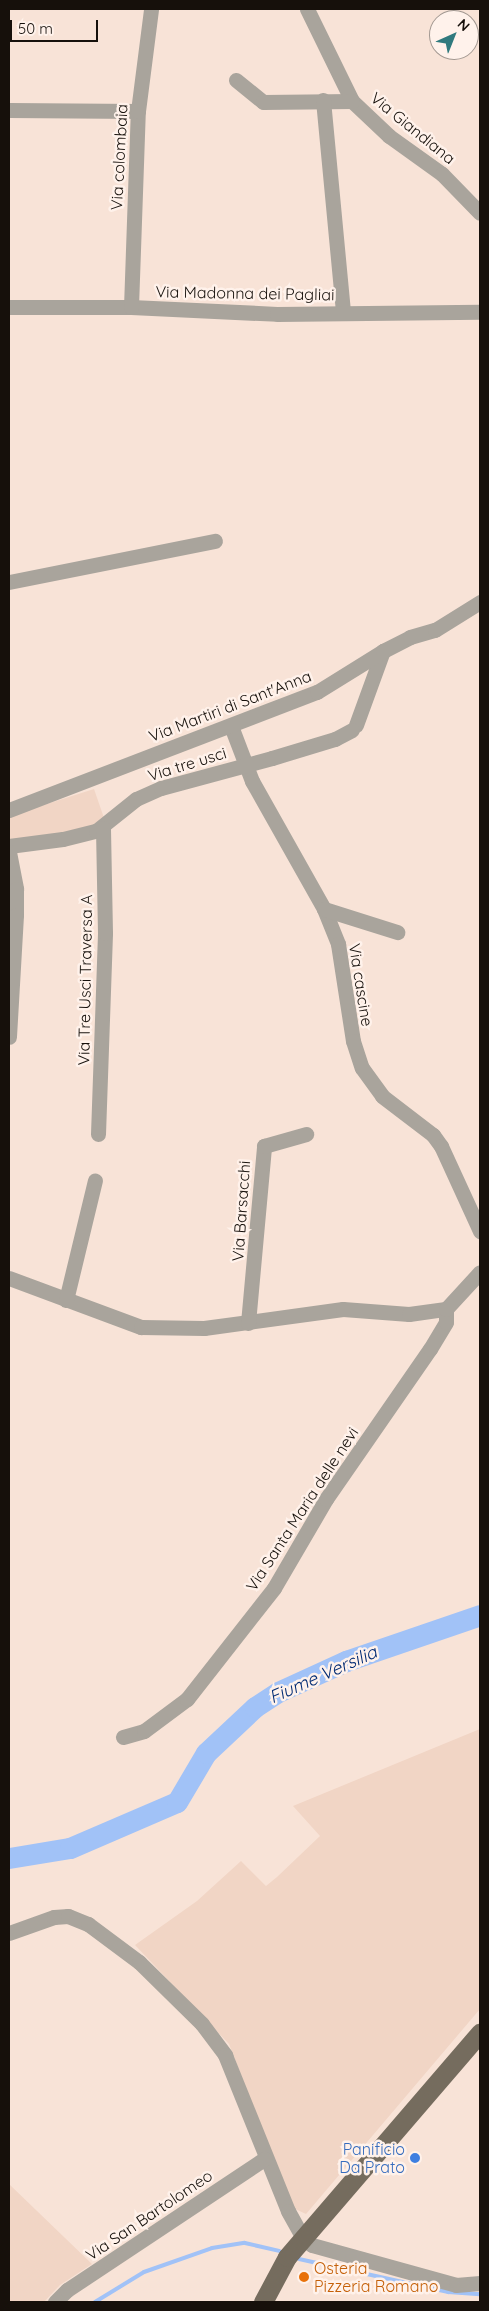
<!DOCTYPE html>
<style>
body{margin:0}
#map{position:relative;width:489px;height:2311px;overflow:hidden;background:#f8e3d7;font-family:Quicksand,sans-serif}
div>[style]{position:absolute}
.built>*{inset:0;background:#f1d5c5}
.stream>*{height:4px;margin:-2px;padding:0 2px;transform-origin:2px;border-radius:2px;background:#a1c2f7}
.river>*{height:21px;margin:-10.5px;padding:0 10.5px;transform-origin:10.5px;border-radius:10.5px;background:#a1c2f7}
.minor>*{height:15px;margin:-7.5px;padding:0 7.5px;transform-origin:7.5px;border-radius:7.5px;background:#a9a49c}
.major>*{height:19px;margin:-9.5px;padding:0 9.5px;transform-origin:9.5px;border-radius:9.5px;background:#756c5e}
.dots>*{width:14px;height:14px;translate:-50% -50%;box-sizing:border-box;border:2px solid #fff2eb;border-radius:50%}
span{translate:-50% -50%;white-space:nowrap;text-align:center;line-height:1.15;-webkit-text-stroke:5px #fff2eb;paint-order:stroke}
.street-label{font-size:16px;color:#16100b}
.shop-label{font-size:16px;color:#366cbe}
.right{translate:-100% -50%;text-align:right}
.food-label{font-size:16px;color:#c56008}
.left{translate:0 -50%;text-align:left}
.water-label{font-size:18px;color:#002a73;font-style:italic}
.frame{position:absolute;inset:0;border:10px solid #16100b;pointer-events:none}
.north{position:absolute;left:429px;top:10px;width:50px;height:50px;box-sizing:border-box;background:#fff2eb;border:1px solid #a29891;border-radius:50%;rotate:44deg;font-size:14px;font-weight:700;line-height:20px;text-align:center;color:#16100b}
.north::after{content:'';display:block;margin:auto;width:18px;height:22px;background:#307a7e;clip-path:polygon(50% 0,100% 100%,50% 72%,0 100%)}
.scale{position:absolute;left:10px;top:20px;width:88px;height:22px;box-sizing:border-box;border:2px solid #16100b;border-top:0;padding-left:6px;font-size:15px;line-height:18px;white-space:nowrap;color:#16100b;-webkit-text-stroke:4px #fff2eb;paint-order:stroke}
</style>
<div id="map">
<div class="built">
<i style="clip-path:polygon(94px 789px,105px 821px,75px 832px,9px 840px,9px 816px)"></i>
<i style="clip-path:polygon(480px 1729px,480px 2009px,306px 2214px,293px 2208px,229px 2044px,135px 1945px,197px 1901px,241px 1861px,266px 1886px,277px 1877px,320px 1836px,293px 1806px)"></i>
<i style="clip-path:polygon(9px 2184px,92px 2264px,60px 2285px,44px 2302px,9px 2302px)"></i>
</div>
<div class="stream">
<i style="left:299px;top:2259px;width:153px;rotate:12.5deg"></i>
<i style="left:448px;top:2292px;width:32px;rotate:4deg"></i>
<i style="left:95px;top:2302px;width:57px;rotate:-31.5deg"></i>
<i style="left:144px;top:2272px;width:72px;rotate:-19.4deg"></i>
<i style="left:212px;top:2248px;width:33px;rotate:-9deg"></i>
<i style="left:245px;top:2243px;width:35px;rotate:13deg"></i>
</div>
<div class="river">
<i style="left:9px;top:1858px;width:62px;rotate:-9.3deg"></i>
<i style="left:70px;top:1848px;width:116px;rotate:-23.3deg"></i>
<i style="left:177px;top:1802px;width:57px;rotate:-59.4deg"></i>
<i style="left:206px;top:1753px;width:67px;rotate:-43.2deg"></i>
<i style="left:255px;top:1707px;width:27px;rotate:-33deg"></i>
<i style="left:278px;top:1692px;width:75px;rotate:-24.5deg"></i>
<i style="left:346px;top:1661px;width:142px;rotate:-18.9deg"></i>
</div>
<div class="minor">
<i style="left:307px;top:9px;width:102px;rotate:63.9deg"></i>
<i style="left:352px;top:101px;width:51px;rotate:43.4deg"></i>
<i style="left:389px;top:136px;width:65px;rotate:35.6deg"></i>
<i style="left:442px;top:174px;width:54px;rotate:45.7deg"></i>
<i style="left:236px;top:80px;width:35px;rotate:39deg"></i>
<i style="left:263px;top:102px;width:89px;rotate:-0.6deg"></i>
<i style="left:323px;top:100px;width:213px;rotate:84.6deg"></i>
<i style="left:9px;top:110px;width:129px;rotate:0.4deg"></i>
<i style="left:9px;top:307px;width:122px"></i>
<i style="left:131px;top:307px;width:146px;rotate:2.7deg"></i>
<i style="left:277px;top:314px;width:203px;rotate:-0.6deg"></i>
<i style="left:131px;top:307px;width:196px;rotate:-88deg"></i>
<i style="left:138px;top:111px;width:103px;rotate:-82.7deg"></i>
<i style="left:9px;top:582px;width:210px;rotate:-11.3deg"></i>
<i style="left:356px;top:725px;width:79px;rotate:-70deg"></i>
<i style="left:231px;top:726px;width:59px;rotate:69.1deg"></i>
<i style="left:252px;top:781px;width:147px;rotate:60.6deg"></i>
<i style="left:324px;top:909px;width:38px;rotate:68deg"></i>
<i style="left:338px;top:944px;width:98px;rotate:81.2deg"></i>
<i style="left:353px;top:1041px;width:28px;rotate:72deg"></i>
<i style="left:362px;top:1068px;width:34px;rotate:54deg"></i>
<i style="left:382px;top:1096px;width:64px;rotate:37.4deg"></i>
<i style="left:433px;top:1135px;width:14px;rotate:54deg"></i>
<i style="left:441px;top:1146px;width:94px;rotate:65.4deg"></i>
<i style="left:9px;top:810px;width:330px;rotate:-21deg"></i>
<i style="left:317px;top:692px;width:78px;rotate:-31.8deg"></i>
<i style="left:383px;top:651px;width:30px;rotate:-27deg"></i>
<i style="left:410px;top:637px;width:26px;rotate:-16deg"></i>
<i style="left:435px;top:630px;width:53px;rotate:-31.9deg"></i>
<i style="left:9px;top:846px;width:54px;rotate:-7.4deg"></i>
<i style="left:63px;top:839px;width:34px;rotate:-14deg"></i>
<i style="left:96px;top:831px;width:51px;rotate:-38.7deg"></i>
<i style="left:136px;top:799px;width:27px;rotate:-24deg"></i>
<i style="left:161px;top:788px;width:115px;rotate:-15.1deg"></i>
<i style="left:272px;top:758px;width:66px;rotate:-16.8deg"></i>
<i style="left:335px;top:739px;width:19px;rotate:-28deg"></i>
<i style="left:9px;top:852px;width:38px;rotate:79deg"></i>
<i style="left:16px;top:889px;width:26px;rotate:90deg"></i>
<i style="left:16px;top:915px;width:122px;rotate:93.3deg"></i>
<i style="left:324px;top:909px;width:77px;rotate:17.5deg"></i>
<i style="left:98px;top:1134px;width:201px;rotate:-88deg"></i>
<i style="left:105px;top:933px;width:105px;rotate:-91.1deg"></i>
<i style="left:9px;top:1278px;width:141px;rotate:20.4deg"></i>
<i style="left:141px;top:1327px;width:63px;rotate:0.9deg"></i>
<i style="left:204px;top:1328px;width:140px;rotate:-7.8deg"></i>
<i style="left:343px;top:1309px;width:66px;rotate:4.3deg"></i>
<i style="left:409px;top:1314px;width:37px;rotate:-8deg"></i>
<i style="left:66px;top:1300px;width:123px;rotate:-76.4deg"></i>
<i style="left:248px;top:1323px;width:178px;rotate:-84.8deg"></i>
<i style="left:264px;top:1146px;width:44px;rotate:-15.9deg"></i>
<i style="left:123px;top:1737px;width:22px;rotate:-16deg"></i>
<i style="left:144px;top:1731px;width:54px;rotate:-36.7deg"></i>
<i style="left:187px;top:1699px;width:141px;rotate:-51.9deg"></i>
<i style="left:274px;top:1588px;width:103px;rotate:-59.7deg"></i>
<i style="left:326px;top:1499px;width:183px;rotate:-55.3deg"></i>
<i style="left:430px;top:1349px;width:31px;rotate:-59deg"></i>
<i style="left:446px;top:1322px;width:13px;rotate:-90deg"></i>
<i style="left:446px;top:1309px;width:50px;rotate:-47.4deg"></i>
<i style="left:9px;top:1933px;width:48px;rotate:-19.6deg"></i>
<i style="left:54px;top:1917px;width:14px;rotate:-4deg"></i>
<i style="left:68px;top:1916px;width:22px;rotate:22deg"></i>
<i style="left:88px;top:1924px;width:64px;rotate:36.7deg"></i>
<i style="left:139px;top:1962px;width:88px;rotate:44.5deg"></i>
<i style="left:202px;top:2024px;width:39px;rotate:53deg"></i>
<i style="left:225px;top:2055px;width:168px;rotate:68deg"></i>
<i style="left:288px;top:2211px;width:31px;rotate:61deg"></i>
<i style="left:303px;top:2238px;width:11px;rotate:38deg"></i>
<i style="left:312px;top:2245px;width:149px;rotate:15.5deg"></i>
<i style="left:456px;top:2285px;width:24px;rotate:-5deg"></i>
<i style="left:55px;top:2302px;width:17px;rotate:-45deg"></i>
<i style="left:67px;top:2290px;width:237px;rotate:-33.6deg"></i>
</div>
<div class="major">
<i style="left:263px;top:2302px;width:51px;rotate:-61.9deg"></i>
<i style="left:287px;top:2257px;width:296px;rotate:-49.3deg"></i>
</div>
<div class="dots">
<i style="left:415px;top:2158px;background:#3f7fe0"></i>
<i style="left:304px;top:2277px;background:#e8710a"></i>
</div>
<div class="street-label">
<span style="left:413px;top:128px;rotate:39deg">Via Giandiana</span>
<span style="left:119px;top:157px;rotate:-87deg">Via colombaia</span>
<span style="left:245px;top:293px;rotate:1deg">Via Madonna dei Pagliai</span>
<span style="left:230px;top:706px;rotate:-21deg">Via Martiri di Sant'Anna</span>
<span style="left:187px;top:764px;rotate:-17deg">Via tre usci</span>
<span style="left:85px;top:980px;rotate:-89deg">Via Tre Usci Traversa A</span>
<span style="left:361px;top:985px;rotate:81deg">Via cascine</span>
<span style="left:241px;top:1211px;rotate:-86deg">Via Barsacchi</span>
<span style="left:302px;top:1509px;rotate:-57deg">Via Santa Maria delle nevi</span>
<span style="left:149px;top:2215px;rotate:-34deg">Via San Bartolomeo</span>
</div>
<div class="shop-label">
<span class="right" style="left:405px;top:2158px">Panificio<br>Da Prato</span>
</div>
<div class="food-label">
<span class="left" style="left:314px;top:2277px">Osteria<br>Pizzeria Romano</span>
</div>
<div class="water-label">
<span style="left:323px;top:1675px;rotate:-24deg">Fiume Versilia</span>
</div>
<div class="frame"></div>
<div class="north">N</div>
<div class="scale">50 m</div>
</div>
